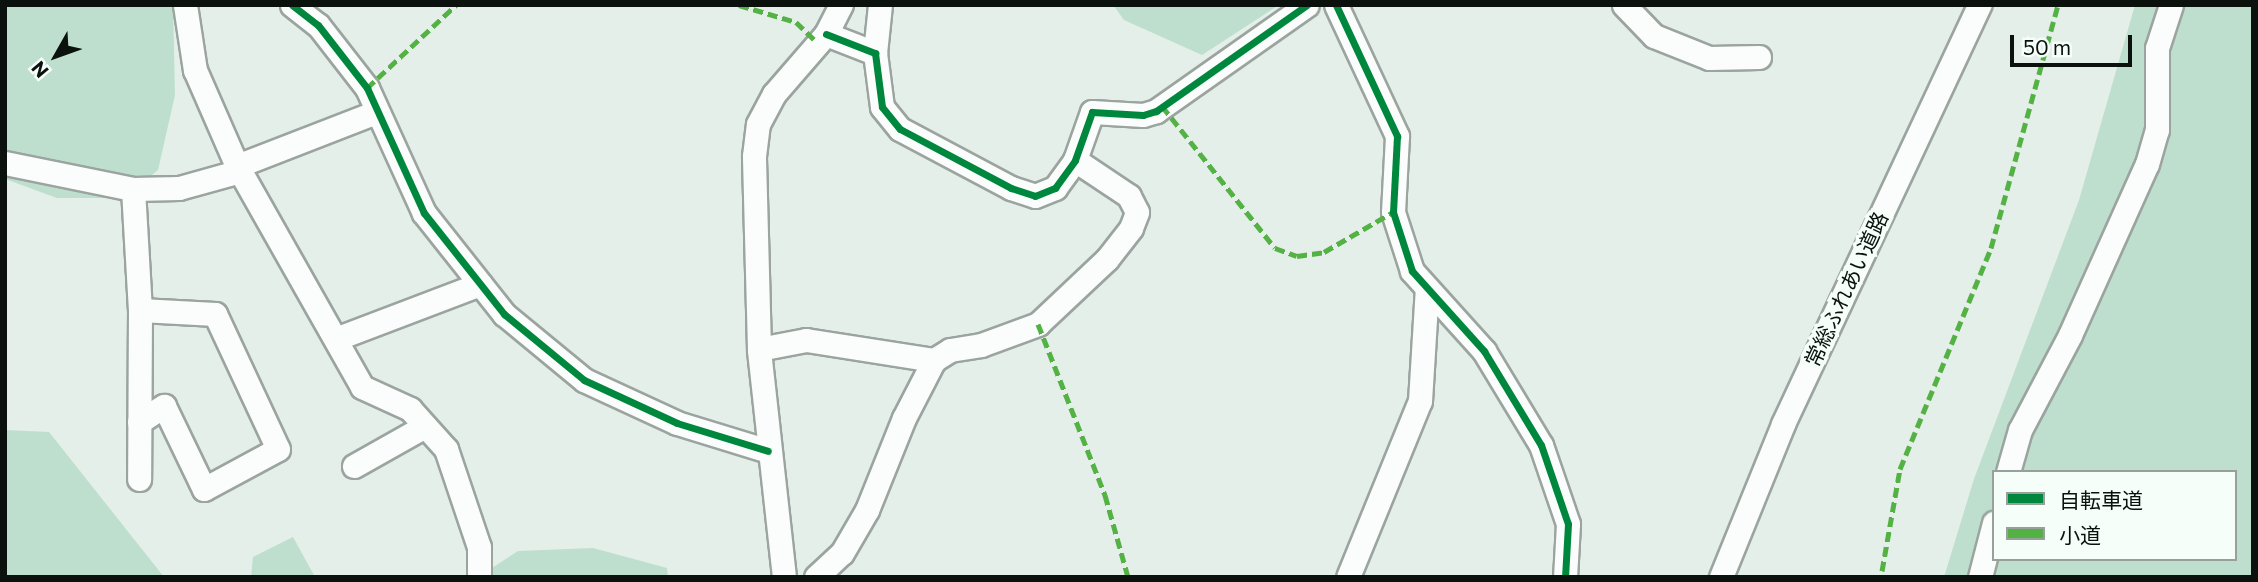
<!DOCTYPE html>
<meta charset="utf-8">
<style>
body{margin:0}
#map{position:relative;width:2258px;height:582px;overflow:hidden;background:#e4efe9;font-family:Commissioner,"Noto Sans JP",sans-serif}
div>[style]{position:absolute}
.green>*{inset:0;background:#bedfce}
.roads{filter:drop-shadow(2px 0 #9ba49f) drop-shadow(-2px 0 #9ba49f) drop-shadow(0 2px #9ba49f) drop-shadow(0 -2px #9ba49f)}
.minor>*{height:23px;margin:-11.5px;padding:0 11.5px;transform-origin:11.5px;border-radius:11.5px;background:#fbfdfc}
.quiet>*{height:5px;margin-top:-2.5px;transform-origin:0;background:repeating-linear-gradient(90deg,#54b144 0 10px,transparent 0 15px)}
.cycleway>*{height:7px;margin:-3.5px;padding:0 3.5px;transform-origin:3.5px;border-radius:3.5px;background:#00873e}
span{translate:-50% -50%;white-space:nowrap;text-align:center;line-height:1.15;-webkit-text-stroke:7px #f5fef9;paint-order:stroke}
.street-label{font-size:21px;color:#0b120e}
.frame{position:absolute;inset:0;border:7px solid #0b120e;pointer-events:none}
.legend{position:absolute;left:1992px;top:470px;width:245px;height:91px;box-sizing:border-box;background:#f5fef9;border:2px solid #97a09b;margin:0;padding:9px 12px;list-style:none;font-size:21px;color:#0b120e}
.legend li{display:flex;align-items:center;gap:14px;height:35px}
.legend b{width:35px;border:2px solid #97a09b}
.north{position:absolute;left:21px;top:21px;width:70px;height:70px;-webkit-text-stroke:5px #f5fef9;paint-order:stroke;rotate:230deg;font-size:19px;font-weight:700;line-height:28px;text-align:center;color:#0b120e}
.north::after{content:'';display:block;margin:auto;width:24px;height:32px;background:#0b120e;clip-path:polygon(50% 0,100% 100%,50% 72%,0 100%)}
.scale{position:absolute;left:2010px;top:35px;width:122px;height:32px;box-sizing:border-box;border:4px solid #0b120e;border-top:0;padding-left:9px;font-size:21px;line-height:24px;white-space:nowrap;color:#0b120e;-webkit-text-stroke:5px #f5fef9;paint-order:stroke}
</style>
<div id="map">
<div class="green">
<i style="clip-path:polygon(5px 5px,173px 5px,175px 95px,158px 170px,124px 198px,57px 198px,5px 179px)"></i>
<i style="clip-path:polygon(1113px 5px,1279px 5px,1202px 55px,1124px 20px)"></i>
<i style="clip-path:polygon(evenodd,2135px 5px,2253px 5px,2253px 577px,1944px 577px,1974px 479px,2079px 200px,2135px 5px,1994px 472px,2235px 472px,2235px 559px,1994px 559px,1994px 472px)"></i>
<i style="clip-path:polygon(5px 430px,49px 432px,164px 577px,5px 577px)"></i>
<i style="clip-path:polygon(293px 537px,315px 577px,251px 577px,253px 557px)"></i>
<i style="clip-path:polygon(593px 548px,667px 568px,668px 577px,478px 577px,518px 551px)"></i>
</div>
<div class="roads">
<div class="minor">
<i style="left:185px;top:5px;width:66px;rotate:81.3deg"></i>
<i style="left:195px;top:70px;width:105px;rotate:66.4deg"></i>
<i style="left:292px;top:5px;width:33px;rotate:38deg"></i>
<i style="left:318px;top:25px;width:80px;rotate:52.1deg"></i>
<i style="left:367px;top:88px;width:137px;rotate:65.5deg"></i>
<i style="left:424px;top:213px;width:129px;rotate:51.6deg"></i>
<i style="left:504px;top:314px;width:104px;rotate:39.5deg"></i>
<i style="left:584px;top:380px;width:102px;rotate:24.8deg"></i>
<i style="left:677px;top:423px;width:95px;rotate:17.1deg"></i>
<i style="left:1336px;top:5px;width:145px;rotate:65deg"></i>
<i style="left:1397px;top:136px;width:76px;rotate:93deg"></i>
<i style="left:1393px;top:212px;width:62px;rotate:72.1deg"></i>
<i style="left:1412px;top:271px;width:108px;rotate:48deg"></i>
<i style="left:1484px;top:351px;width:110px;rotate:58.8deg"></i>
<i style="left:1541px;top:445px;width:83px;rotate:71.1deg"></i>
<i style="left:1568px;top:524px;width:53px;rotate:93.2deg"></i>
<i style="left:1624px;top:5px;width:43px;rotate:45.9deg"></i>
<i style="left:1654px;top:36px;width:59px;rotate:21.8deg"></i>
<i style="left:1709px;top:58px;width:50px;rotate:-1.1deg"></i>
<i style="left:826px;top:34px;width:53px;rotate:21.2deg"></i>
<i style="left:875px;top:53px;width:54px;rotate:82.6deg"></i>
<i style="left:882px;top:107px;width:28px;rotate:51deg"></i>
<i style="left:900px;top:129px;width:126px;rotate:28deg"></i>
<i style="left:1011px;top:188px;width:25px;rotate:18deg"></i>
<i style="left:1035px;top:196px;width:22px;rotate:-22deg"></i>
<i style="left:1055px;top:188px;width:34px;rotate:-54deg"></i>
<i style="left:1075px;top:160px;width:51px;rotate:-70.5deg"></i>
<i style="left:1092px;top:112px;width:51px;rotate:3.4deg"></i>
<i style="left:1143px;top:115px;width:14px;rotate:-17deg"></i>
<i style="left:1156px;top:111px;width:184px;rotate:-35.1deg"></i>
<i style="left:875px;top:53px;width:48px;rotate:-84.1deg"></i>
<i style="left:5px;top:163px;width:131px;rotate:11.5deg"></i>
<i style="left:133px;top:189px;width:46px;rotate:-1.2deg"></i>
<i style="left:179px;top:188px;width:63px;rotate:-15.6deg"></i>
<i style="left:240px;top:171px;width:6px;rotate:-121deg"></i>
<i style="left:237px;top:166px;width:149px;rotate:-21.2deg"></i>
<i style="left:240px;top:171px;width:248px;rotate:60.5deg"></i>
<i style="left:362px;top:387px;width:53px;rotate:24.6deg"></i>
<i style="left:410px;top:409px;width:54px;rotate:48deg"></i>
<i style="left:446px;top:449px;width:103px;rotate:71.4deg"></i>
<i style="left:479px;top:547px;width:30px;rotate:90deg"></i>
<i style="left:133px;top:189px;width:121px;rotate:86.7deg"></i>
<i style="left:140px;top:310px;width:169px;rotate:90.3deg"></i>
<i style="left:338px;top:338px;width:152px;rotate:-20.8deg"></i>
<i style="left:759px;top:349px;width:48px;rotate:-10.8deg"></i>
<i style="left:806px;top:340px;width:130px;rotate:8.9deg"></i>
<i style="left:139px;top:422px;width:30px;rotate:-33deg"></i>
<i style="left:164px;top:406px;width:92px;rotate:64.3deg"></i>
<i style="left:204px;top:489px;width:84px;rotate:-28.4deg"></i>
<i style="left:278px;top:449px;width:149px;rotate:-115deg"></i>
<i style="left:215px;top:314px;width:75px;rotate:-176.9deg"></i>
<i style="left:354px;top:466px;width:81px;rotate:-29.4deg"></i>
<i style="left:2008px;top:472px;width:44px;rotate:-74.1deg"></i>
<i style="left:2020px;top:430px;width:107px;rotate:-62.2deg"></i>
<i style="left:2070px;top:335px;width:188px;rotate:-65.8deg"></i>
<i style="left:2147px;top:164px;width:35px;rotate:-74deg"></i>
<i style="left:2157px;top:130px;width:82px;rotate:-90deg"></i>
<i style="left:2157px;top:48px;width:45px;rotate:-72deg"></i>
<i style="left:784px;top:577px;width:229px;rotate:-96.3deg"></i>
<i style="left:759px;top:349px;width:193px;rotate:-91.5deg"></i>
<i style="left:754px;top:156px;width:32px;rotate:-83deg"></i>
<i style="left:758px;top:124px;width:34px;rotate:-62deg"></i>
<i style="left:774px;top:94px;width:79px;rotate:-49.1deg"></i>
<i style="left:826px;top:34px;width:33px;rotate:-63deg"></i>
<i style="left:816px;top:577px;width:35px;rotate:-43deg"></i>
<i style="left:842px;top:553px;width:50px;rotate:-59.8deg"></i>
<i style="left:867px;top:510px;width:99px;rotate:-68.1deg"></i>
<i style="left:904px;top:418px;width:65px;rotate:-62.7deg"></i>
<i style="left:934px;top:360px;width:19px;rotate:-32deg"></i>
<i style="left:950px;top:350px;width:31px;rotate:-9deg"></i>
<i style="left:981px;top:345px;width:61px;rotate:-20.2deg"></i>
<i style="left:1038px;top:324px;width:95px;rotate:-43.3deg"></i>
<i style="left:1107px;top:259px;width:39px;rotate:-52deg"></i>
<i style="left:1131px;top:228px;width:17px;rotate:-69deg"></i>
<i style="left:1137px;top:212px;width:18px;rotate:-117deg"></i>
<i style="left:1129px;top:196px;width:65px;rotate:-146.3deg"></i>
<i style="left:1348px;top:577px;width:190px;rotate:-67.8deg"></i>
<i style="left:1420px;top:401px;width:113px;rotate:-86.5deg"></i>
<i style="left:1721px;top:577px;width:165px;rotate:-67.9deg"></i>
<i style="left:1783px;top:424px;width:463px;rotate:-64.9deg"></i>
<i style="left:1980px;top:577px;width:56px;rotate:-75.5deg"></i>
</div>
</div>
<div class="quiet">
<i style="left:739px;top:5px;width:59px;rotate:16.6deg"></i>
<i style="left:796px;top:22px;width:29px;rotate:44deg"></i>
<i style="left:367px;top:88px;width:122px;rotate:-43deg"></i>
<i style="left:1162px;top:106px;width:181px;rotate:51.5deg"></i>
<i style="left:1275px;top:248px;width:23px;rotate:20deg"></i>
<i style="left:1297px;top:256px;width:27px;rotate:-8deg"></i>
<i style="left:1324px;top:252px;width:80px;rotate:-30.1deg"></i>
<i style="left:1038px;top:324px;width:184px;rotate:68.6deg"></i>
<i style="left:1105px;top:495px;width:85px;rotate:74.3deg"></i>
<i style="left:1882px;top:571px;width:104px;rotate:-80deg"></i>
<i style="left:1900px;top:469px;width:239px;rotate:-67.6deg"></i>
<i style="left:1991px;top:248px;width:252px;rotate:-74.6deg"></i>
</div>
<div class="cycleway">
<i style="left:292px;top:5px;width:33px;rotate:38deg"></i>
<i style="left:318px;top:25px;width:80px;rotate:52.1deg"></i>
<i style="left:367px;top:88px;width:137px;rotate:65.5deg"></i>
<i style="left:424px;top:213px;width:129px;rotate:51.6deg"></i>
<i style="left:504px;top:314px;width:104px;rotate:39.5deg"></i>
<i style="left:584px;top:380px;width:102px;rotate:24.8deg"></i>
<i style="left:677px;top:423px;width:95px;rotate:17.1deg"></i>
<i style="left:1336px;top:5px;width:145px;rotate:65deg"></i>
<i style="left:1397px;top:136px;width:76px;rotate:93deg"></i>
<i style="left:1393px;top:212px;width:62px;rotate:72.1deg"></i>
<i style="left:1412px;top:271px;width:108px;rotate:48deg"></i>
<i style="left:1484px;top:351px;width:110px;rotate:58.8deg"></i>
<i style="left:1541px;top:445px;width:83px;rotate:71.1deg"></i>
<i style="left:1568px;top:524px;width:53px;rotate:93.2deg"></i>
<i style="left:826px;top:34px;width:53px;rotate:21.2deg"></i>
<i style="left:875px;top:53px;width:54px;rotate:82.6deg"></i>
<i style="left:882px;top:107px;width:28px;rotate:51deg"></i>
<i style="left:900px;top:129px;width:126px;rotate:28deg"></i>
<i style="left:1011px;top:188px;width:25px;rotate:18deg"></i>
<i style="left:1035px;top:196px;width:22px;rotate:-22deg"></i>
<i style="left:1055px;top:188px;width:34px;rotate:-54deg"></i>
<i style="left:1075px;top:160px;width:51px;rotate:-70.5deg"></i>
<i style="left:1092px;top:112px;width:51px;rotate:3.4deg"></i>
<i style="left:1143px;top:115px;width:14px;rotate:-17deg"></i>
<i style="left:1156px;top:111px;width:184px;rotate:-35.1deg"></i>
</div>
<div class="street-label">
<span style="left:1846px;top:289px;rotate:-65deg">常総ふれあい道路</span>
</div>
<div class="frame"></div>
<ul class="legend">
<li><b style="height:9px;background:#00873e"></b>自転車道</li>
<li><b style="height:9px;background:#54b144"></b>小道</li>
</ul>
<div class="north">N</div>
<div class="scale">50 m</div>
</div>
